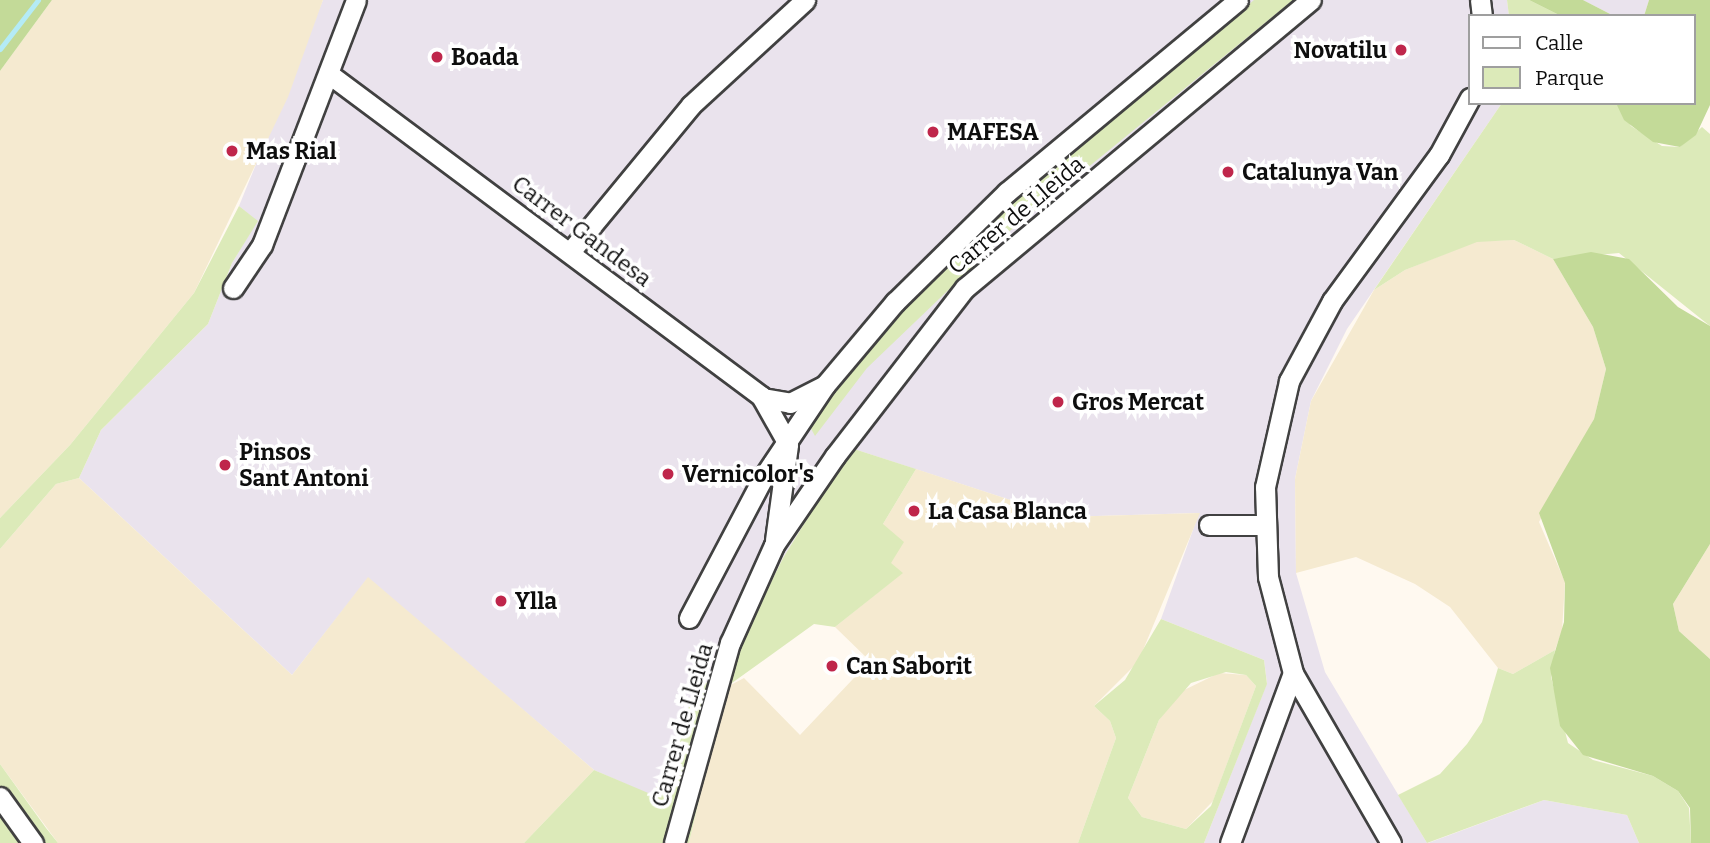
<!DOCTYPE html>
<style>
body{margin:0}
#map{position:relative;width:1710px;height:843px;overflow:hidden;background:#fff9f0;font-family:Bitter,serif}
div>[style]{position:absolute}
.industrial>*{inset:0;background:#eae3ed}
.farmland>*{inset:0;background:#f5ead0}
.green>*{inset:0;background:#dceab9}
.forest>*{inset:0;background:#c3da98}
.stream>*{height:5px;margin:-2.5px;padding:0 2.5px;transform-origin:2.5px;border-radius:2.5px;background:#b4ebf6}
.roads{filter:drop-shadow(2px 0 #414141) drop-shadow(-2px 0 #414141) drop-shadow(0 2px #414141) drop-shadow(0 -2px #414141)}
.minor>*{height:19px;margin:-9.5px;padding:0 9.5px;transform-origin:9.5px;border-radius:9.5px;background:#fff}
.dots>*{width:19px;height:19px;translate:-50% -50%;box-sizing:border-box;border:4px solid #fff;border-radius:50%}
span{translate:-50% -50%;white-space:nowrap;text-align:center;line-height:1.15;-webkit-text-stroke:7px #fff;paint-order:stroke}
.poi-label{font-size:23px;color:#0e0e0e;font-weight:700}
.right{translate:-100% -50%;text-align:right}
.left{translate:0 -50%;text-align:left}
.street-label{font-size:23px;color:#0e0e0e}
.legend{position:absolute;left:1468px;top:14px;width:228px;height:91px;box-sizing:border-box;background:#fff;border:2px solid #9f9f9f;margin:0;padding:9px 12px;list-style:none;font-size:21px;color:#0e0e0e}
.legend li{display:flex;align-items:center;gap:14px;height:35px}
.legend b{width:35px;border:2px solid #9f9f9f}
</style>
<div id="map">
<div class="industrial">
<i style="clip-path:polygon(323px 0,1507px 0,1509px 16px,1470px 16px,1470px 103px,1502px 103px,1347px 329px,1311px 401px,1295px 479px,1296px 573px,1325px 672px,1427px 843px,1204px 843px,1267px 683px,1264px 660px,1161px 619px,1199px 513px,1062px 517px,851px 448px,783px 558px,732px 662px,695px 692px,653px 796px,594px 770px,368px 578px,292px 675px,79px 478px,101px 430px,208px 324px,232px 263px,257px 221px,239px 206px)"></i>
<i style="clip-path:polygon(1583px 0,1649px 0,1644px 16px,1614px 16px)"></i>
<i style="clip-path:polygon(1544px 800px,1627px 815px,1639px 843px,1428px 843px)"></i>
</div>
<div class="farmland">
<i style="clip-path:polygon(52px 0,323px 0,288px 97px,194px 293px,70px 445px,0 518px,0 71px)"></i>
<i style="clip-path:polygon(1514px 240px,1553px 259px,1593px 327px,1606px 369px,1594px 419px,1539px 522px,1565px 582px,1562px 631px,1555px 650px,1513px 674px,1498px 668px,1450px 607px,1415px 584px,1356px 557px,1296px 573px,1295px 479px,1311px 401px,1374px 290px,1405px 270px,1477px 241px)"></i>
<i style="clip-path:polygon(916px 469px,1062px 517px,1200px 513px,1138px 662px,1094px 706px,1110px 721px,1116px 738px,1078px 843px,689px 843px,725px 688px,744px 678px,800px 735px,870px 661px,835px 627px,902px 573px,890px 563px,883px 524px)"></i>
<i style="clip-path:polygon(79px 478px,292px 675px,368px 577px,594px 770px,524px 843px,58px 843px,0 764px,0 549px,56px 484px)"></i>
<i style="clip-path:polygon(1710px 544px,1710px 659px,1679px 631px,1673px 604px)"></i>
<i style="clip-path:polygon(1219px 673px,1246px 675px,1256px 686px,1213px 801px,1186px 829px,1142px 817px,1128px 798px,1159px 720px,1178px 693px)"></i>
</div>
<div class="green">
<i style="clip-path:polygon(1254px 0,1293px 0,1011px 230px,867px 368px,815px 436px,808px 423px,839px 380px,974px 231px)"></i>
<i style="clip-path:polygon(1507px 0,1529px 0,1561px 16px,1509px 16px)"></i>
<i style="clip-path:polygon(1502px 103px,1616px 103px,1631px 126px,1662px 146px,1680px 147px,1702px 127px,1710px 134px,1710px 326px,1619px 253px,1553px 259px,1514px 240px,1477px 242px,1405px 270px,1374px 290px)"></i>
<i style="clip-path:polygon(239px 206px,258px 221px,232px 263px,208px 324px,101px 430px,79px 478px,56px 484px,0 549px,0 518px,70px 445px,194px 293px)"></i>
<i style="clip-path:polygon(851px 448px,916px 469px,883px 524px,904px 542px,891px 563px,903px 573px,835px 627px,814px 624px,725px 688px,689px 843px,524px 843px,594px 770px,653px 795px,695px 692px,732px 662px,783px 558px)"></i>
<i style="clip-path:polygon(evenodd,1161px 619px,1264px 660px,1267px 684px,1204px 843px,1078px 843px,1116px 738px,1110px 721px,1094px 706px,1125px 680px,1161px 619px,1226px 672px,1246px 675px,1256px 686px,1211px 806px,1186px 829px,1142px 817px,1128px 798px,1159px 720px,1191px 683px,1226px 672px)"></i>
<i style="clip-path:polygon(1555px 650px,1551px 677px,1568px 743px,1593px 760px,1653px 776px,1678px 791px,1689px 808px,1691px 843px,1639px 843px,1627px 815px,1544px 800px,1427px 843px,1398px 795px,1440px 774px,1467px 744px,1482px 722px,1498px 668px,1513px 674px)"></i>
<i style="clip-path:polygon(0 764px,46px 828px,58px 843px,0 843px)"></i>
</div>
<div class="forest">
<i style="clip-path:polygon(0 0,52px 0,0 71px)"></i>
<i style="clip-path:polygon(1529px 0,1583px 0,1614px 16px,1561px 16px)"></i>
<i style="clip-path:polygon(1649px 0,1710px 0,1710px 105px,1696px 135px,1680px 147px,1653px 142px,1624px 120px,1616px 103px,1694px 103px,1694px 16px,1644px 16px)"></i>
<i style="clip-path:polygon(1591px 252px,1629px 259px,1678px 307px,1710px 326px,1710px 544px,1673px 604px,1679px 631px,1710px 659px,1710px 843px,1691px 843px,1690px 808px,1678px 791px,1653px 776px,1583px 755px,1560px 726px,1550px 668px,1564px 622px,1565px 583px,1539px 513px,1594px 419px,1606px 369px,1593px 327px,1553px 259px)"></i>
</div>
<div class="stream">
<i style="left:0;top:49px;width:62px;rotate:-52.2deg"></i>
</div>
<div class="roads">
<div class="minor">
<i style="left:1480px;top:0;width:16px;rotate:83deg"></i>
<i style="left:329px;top:74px;width:539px;rotate:36.7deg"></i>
<i style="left:761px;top:396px;width:55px;rotate:60.6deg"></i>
<i style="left:570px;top:252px;width:190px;rotate:-50.5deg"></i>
<i style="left:691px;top:105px;width:155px;rotate:-42.6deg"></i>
<i style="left:233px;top:288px;width:52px;rotate:-56deg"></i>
<i style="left:262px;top:245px;width:262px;rotate:-69deg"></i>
<i style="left:763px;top:398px;width:27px;rotate:10deg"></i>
<i style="left:790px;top:403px;width:37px;rotate:-27deg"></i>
<i style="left:1209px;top:525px;width:53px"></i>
<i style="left:775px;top:540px;width:96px;rotate:-82.2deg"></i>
<i style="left:689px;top:618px;width:161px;rotate:-62.2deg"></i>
<i style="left:764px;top:476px;width:110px;rotate:-56.2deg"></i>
<i style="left:825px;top:385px;width:109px;rotate:-49.9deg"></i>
<i style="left:895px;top:302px;width:157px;rotate:-44.5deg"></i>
<i style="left:1007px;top:192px;width:300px;rotate:-39.7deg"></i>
<i style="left:0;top:797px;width:57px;rotate:54.3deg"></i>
<i style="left:674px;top:843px;width:208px;rotate:-74.4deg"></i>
<i style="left:730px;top:643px;width:107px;rotate:-65.8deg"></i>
<i style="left:774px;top:545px;width:108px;rotate:-55.6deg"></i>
<i style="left:835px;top:456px;width:212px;rotate:-52.3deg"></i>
<i style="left:965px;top:288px;width:450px;rotate:-39.8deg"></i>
<i style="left:1230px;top:843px;width:181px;rotate:-69.7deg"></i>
<i style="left:1391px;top:843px;width:196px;rotate:-120deg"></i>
<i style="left:1293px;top:673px;width:99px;rotate:-104.6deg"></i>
<i style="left:1268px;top:577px;width:90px;rotate:-91.9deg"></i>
<i style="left:1265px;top:487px;width:109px;rotate:-77.2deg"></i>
<i style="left:1289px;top:381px;width:91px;rotate:-61.7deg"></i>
<i style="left:1332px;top:301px;width:181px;rotate:-53.8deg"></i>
<i style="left:1439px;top:155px;width:65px;rotate:-61.5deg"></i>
</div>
</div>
<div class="dots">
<i style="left:1401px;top:50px;background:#bf264b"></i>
<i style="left:437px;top:57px;background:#bf264b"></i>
<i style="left:933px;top:132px;background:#bf264b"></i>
<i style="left:232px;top:151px;background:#bf264b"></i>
<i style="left:1228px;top:172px;background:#bf264b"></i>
<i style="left:1058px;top:402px;background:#bf264b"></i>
<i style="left:225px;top:465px;background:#bf264b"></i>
<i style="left:668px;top:474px;background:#bf264b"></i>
<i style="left:914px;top:511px;background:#bf264b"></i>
<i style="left:501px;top:601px;background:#bf264b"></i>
<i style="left:832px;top:666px;background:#bf264b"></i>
</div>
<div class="poi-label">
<span class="right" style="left:1387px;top:50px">Novatilu</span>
<span class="left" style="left:451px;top:57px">Boada</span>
<span class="left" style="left:947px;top:132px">MAFESA</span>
<span class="left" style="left:246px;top:151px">Mas Rial</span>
<span class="left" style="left:1242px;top:172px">Catalunya Van</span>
<span class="left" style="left:1072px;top:402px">Gros Mercat</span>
<span class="left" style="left:239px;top:465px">Pinsos<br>Sant Antoni</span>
<span class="left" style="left:682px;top:474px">Vernicolor's</span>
<span class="left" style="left:928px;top:511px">La Casa Blanca</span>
<span class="left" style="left:515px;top:601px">Ylla</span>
<span class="left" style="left:846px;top:666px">Can Saborit</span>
</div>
<div class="street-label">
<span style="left:1016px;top:215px;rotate:-40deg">Carrer de Lleida</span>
<span style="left:582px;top:231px;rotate:37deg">Carrer Gandesa</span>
<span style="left:682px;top:725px;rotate:-74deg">Carrer de Lleida</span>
</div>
<ul class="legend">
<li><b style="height:9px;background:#fff"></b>Calle</li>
<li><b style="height:19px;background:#dceab9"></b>Parque</li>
</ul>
</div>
